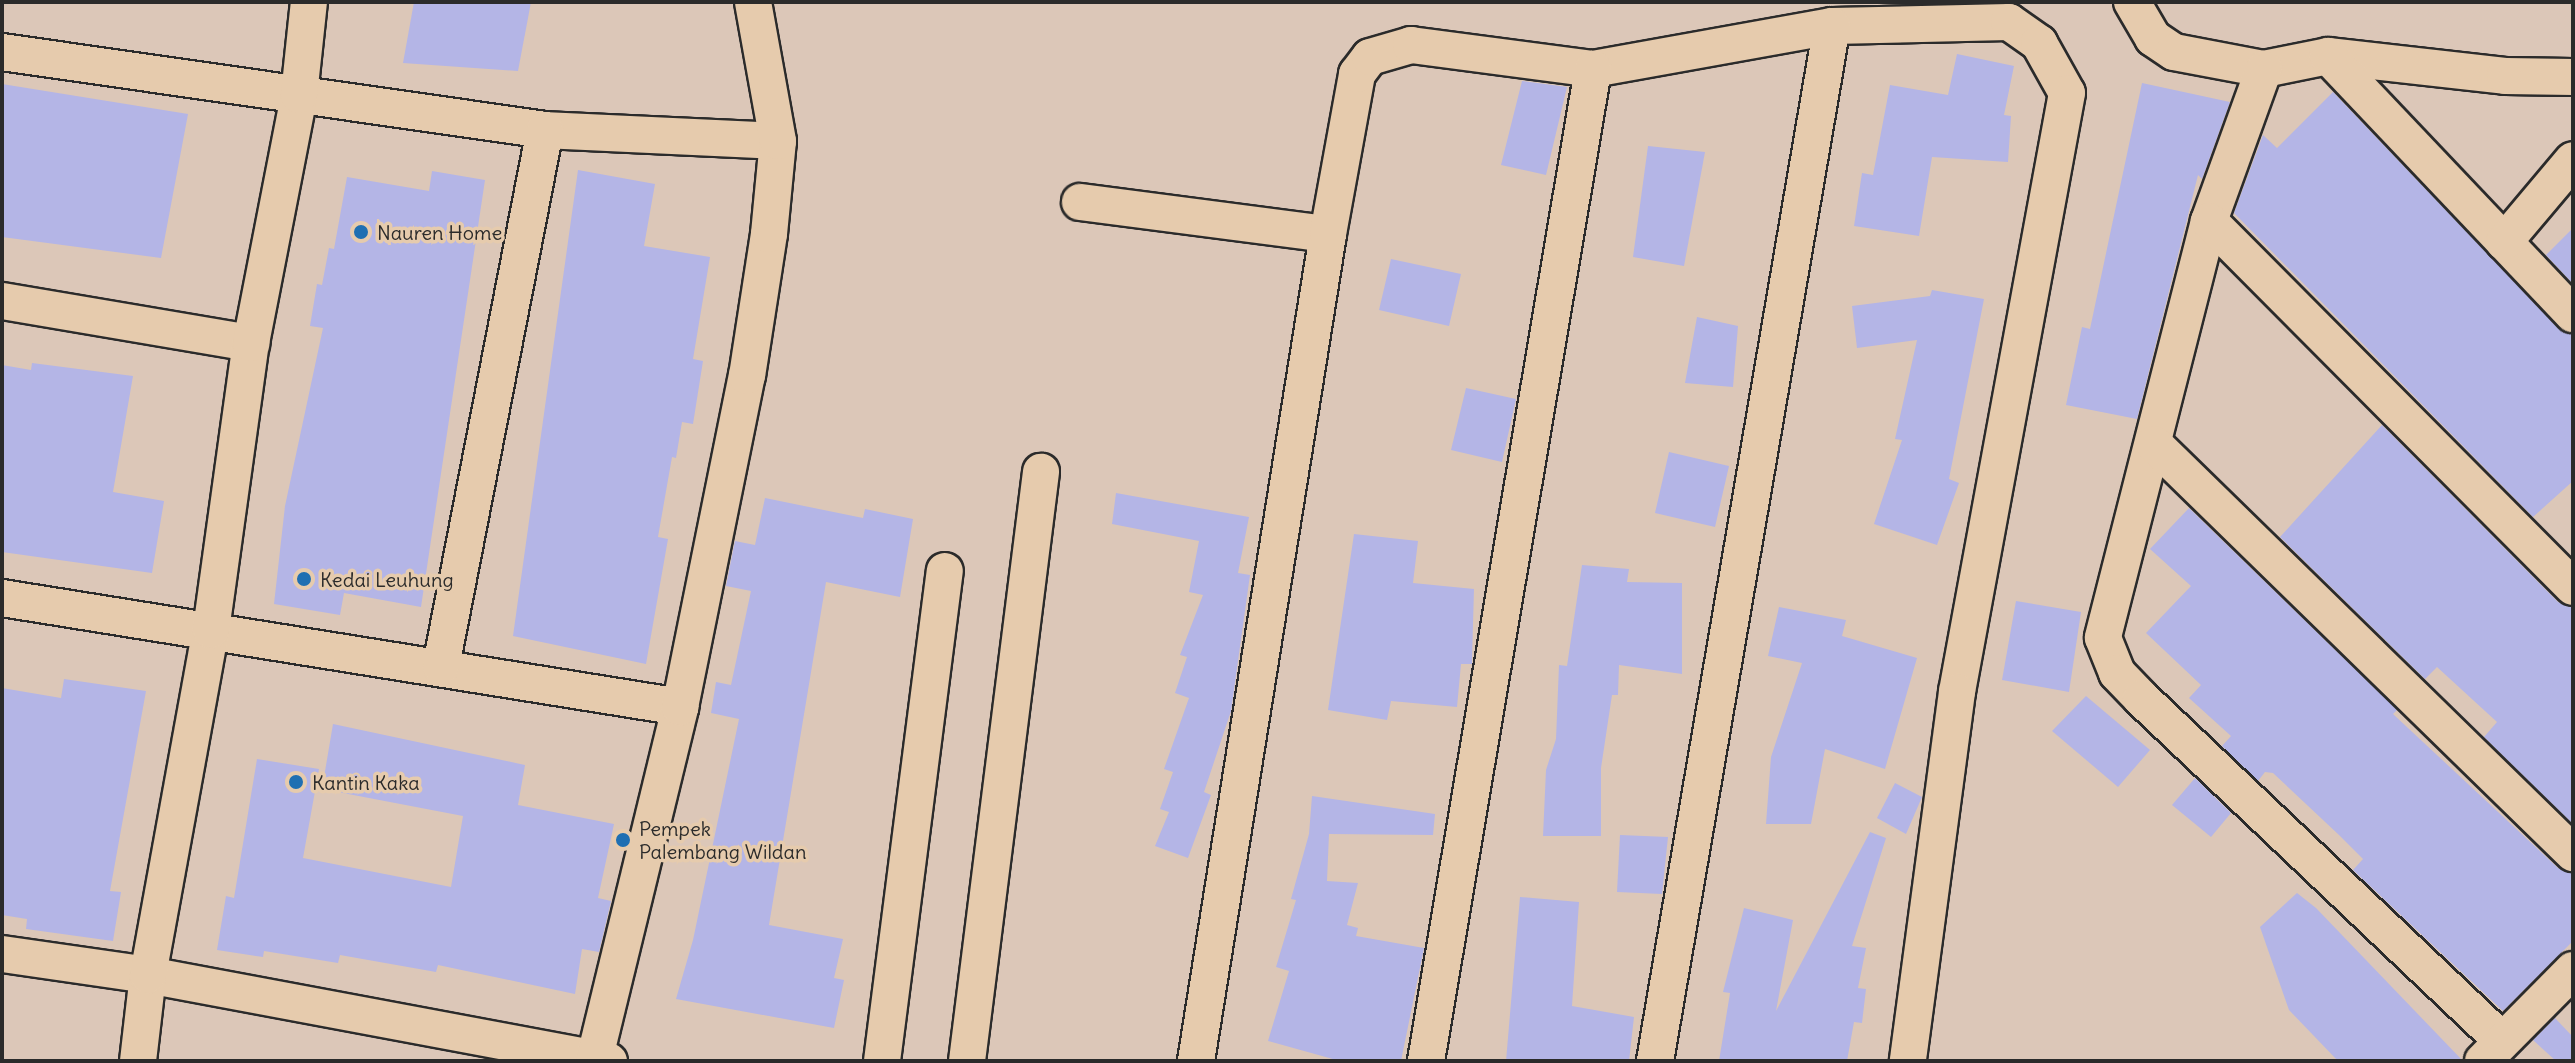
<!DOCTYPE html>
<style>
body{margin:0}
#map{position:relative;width:2575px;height:1063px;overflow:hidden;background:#dcc7b8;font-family:Delius,sans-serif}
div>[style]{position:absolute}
.building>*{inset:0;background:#b4b5e6}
.roads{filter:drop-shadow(2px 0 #2b2b2b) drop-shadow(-2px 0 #2b2b2b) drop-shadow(0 2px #2b2b2b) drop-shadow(0 -2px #2b2b2b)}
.street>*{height:36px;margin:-18px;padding:0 18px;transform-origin:18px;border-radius:18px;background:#e6cbad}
.dots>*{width:22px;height:22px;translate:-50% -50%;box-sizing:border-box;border:4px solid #e6cbad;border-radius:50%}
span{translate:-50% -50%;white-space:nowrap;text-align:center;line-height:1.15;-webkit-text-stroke:7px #e6cbad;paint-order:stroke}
.poi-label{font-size:20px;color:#2b2b2b}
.left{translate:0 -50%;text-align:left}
.frame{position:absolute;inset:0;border:4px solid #2b2b2b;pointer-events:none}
</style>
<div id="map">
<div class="building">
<i style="clip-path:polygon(414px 2px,531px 2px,518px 71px,403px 63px)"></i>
<i style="clip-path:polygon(1957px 54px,2014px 66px,2004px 115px,2011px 116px,2008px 162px,1932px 157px,1919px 236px,1854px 226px,1862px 173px,1873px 175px,1890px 85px,1948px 95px)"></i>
<i style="clip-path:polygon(1522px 81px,1567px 87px,1546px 175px,1501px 165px)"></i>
<i style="clip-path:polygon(2142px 83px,2230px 102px,2202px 179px,2198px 175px,2137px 419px,2066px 405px,2082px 327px,2090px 329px)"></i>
<i style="clip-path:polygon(2px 84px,188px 114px,161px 258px,2px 237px)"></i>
<i style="clip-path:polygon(2333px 92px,2558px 328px,2573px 334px,2573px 481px,2533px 517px,2234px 213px,2263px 135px,2277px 148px)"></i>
<i style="clip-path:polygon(1648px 146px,1705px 152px,1684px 266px,1633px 257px)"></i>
<i style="clip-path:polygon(578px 170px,655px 184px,644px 246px,710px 257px,693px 359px,703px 361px,693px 424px,682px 422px,676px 458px,672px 457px,658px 537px,668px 539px,646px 664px,513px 636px)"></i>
<i style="clip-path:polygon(432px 171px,485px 180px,421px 607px,344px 593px,340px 615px,274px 604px,285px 506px,323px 328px,310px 326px,317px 284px,322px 285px,329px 248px,334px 249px,347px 177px,429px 191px)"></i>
<i style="clip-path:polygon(2573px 228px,2573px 284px,2546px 255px)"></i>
<i style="clip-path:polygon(1391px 259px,1461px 274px,1449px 326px,1379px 310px)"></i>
<i style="clip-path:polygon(1932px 290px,1984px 299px,1949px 479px,1959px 483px,1937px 545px,1874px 524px,1902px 440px,1895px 439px,1917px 340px,1857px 348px,1852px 306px,1930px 296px)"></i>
<i style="clip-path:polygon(1697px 317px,1738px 326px,1733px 387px,1685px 383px)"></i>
<i style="clip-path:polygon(32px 363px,133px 376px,113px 492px,164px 501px,152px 573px,2px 552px,2px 365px,31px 370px)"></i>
<i style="clip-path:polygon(1466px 388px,1516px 399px,1502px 462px,1451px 450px)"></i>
<i style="clip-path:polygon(2382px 425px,2558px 602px,2573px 607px,2573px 824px,2484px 737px,2497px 722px,2437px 667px,2425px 679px,2280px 537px)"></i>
<i style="clip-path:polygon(1669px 452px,1729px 466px,1715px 527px,1655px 513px)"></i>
<i style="clip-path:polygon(1116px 493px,1249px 517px,1238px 573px,1250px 575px,1231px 711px,1204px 792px,1211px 795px,1188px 858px,1155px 846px,1169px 812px,1160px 809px,1173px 772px,1164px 769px,1189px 698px,1175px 693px,1187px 657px,1180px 655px,1203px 595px,1189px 592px,1199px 541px,1112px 524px)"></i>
<i style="clip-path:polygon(765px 498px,863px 518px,865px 509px,913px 519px,900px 597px,826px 582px,769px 925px,843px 939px,834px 978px,844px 980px,834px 1028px,676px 999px,693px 940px,739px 719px,711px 713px,716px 682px,731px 685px,751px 591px,726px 586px,735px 541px,755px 545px)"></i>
<i style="clip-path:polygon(2189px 508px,2397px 710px,2393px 714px,2558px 868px,2573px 873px,2573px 941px,2503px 1011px,2353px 870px,2363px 859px,2339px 835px,2273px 773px,2265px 772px,2258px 781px,2222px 746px,2231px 736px,2189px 698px,2201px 685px,2146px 633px,2191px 586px,2150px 549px)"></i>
<i style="clip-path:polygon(1354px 534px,1418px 541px,1413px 583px,1474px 589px,1472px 659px,1472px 664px,1461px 664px,1457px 707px,1391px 701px,1387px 720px,1328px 710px)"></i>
<i style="clip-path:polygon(1582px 565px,1629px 569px,1627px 582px,1682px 583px,1682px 674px,1619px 665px,1618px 695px,1612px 695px,1601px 768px,1601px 836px,1543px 836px,1546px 770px,1556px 739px,1559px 665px,1567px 666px)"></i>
<i style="clip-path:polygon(2016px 601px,2081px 612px,2069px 692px,2002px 680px)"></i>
<i style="clip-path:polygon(1779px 607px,1846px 620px,1842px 636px,1917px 658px,1885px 769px,1825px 749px,1811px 824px,1766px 824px,1771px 757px,1802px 663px,1768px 656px)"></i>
<i style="clip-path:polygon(64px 679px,146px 691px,110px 891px,121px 892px,113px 941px,26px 929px,27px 919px,2px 915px,2px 688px,61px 698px)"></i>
<i style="clip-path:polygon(2086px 696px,2150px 750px,2118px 787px,2052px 731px)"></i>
<i style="clip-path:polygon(333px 724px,525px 765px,518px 805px,614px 824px,598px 898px,611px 901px,599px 952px,582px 949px,575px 994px,438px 965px,436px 972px,340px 955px,338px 963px,264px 951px,263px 957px,217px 950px,226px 896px,234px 898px,257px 759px,319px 769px,303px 858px,451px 887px,463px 816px,322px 789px)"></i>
<i style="clip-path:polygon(2195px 778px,2231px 813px,2211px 837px,2172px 805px)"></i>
<i style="clip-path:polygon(1895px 783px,1922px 797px,1906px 834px,1877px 818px)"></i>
<i style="clip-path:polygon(1312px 796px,1435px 814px,1433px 835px,1329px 834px,1327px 881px,1358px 883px,1347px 925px,1358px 928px,1356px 936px,1424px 948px,1401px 1061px,1340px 1061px,1268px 1041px,1289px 971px,1276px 967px,1296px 900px,1291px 899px,1309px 834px)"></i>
<i style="clip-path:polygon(1870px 832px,1886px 838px,1852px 946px,1866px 948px,1858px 988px,1866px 989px,1862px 1023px,1854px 1022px,1847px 1061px,1719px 1061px,1730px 993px,1723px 992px,1744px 908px,1793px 920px,1776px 1011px)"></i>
<i style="clip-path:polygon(1620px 835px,1668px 837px,1662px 894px,1617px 892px)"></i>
<i style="clip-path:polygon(2297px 893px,2316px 908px,2463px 1061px,2338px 1061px,2289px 1010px,2260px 927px)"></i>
<i style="clip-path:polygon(1520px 897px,1579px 902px,1572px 1006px,1634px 1017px,1629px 1061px,1506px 1061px)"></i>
<i style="clip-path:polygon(2555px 1018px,2573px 1037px,2573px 1061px,2556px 1061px,2533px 1040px)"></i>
</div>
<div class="roads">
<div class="street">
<i style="left:2132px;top:2px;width:42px;rotate:59.7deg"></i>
<i style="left:2153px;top:38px;width:25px;rotate:34deg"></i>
<i style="left:2174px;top:52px;width:92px;rotate:10.7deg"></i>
<i style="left:2264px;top:69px;width:65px;rotate:-11.5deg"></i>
<i style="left:2328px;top:56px;width:178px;rotate:6.4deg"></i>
<i style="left:2505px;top:76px;width:68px;rotate:0.8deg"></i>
<i style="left:2px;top:52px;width:549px;rotate:8.17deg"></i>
<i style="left:545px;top:130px;width:233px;rotate:2.7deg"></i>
<i style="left:2328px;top:56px;width:356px;rotate:46.5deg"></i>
<i style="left:2264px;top:69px;width:162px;rotate:109.9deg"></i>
<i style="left:2209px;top:221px;width:430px;rotate:104.3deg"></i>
<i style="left:2103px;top:638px;width:38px;rotate:68deg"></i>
<i style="left:2117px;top:673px;width:35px;rotate:46deg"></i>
<i style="left:2141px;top:698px;width:498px;rotate:43.5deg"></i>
<i style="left:1080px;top:202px;width:250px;rotate:7.4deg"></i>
<i style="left:2209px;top:221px;width:516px;rotate:45.16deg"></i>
<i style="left:2504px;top:242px;width:107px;rotate:-49.9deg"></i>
<i style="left:2px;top:301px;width:253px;rotate:9.6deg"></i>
<i style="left:2154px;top:444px;width:586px;rotate:44.31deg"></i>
<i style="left:2px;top:598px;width:687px;rotate:9.13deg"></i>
<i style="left:441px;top:666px;width:546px;rotate:-79.02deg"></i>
<i style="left:2px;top:954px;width:148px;rotate:8.2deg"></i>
<i style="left:148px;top:975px;width:469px;rotate:10.6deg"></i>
<i style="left:138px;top:1061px;width:87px;rotate:-83.4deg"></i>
<i style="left:148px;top:975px;width:351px;rotate:-79.7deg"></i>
<i style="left:211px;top:630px;width:290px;rotate:-82.1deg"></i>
<i style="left:251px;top:343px;width:253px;rotate:-79deg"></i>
<i style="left:299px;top:95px;width:94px;rotate:-83.9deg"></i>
<i style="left:594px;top:1061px;width:364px;rotate:-76.3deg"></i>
<i style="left:680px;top:707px;width:338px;rotate:-78.6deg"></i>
<i style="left:747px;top:376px;width:144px;rotate:-81.2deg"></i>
<i style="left:769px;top:234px;width:93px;rotate:-84.5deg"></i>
<i style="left:778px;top:141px;width:141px;rotate:-100.2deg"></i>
<i style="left:882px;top:1061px;width:494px;rotate:-82.7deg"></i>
<i style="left:967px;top:1061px;width:594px;rotate:-82.84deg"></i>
<i style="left:1196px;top:1061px;width:837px;rotate:-80.93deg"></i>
<i style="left:1328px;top:234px;width:163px;rotate:-79.7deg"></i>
<i style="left:1357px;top:74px;width:21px;rotate:-53deg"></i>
<i style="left:1370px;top:57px;width:43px;rotate:-16.3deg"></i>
<i style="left:1411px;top:45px;width:184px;rotate:7.5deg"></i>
<i style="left:1593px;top:69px;width:243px;rotate:-10.2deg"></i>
<i style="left:1832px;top:26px;width:177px;rotate:-1.3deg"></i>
<i style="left:2009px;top:22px;width:37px;rotate:35deg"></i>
<i style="left:2039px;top:43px;width:57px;rotate:60.8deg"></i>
<i style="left:2067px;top:93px;width:609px;rotate:100.41deg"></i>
<i style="left:1957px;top:692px;width:372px;rotate:97.6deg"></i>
<i style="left:1426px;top:1061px;width:1006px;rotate:-80.44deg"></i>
<i style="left:1655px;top:1061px;width:1050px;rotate:-80.3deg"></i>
<i style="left:2483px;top:1061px;width:128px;rotate:-45.3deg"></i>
</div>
</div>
<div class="dots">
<i style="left:361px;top:232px;background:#1f6fb2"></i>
<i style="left:304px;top:579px;background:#1f6fb2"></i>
<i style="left:296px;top:782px;background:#1f6fb2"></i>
<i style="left:623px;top:840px;background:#1f6fb2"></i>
</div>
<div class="poi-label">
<span class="left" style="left:377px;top:232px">Nauren Home</span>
<span class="left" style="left:320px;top:579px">Kedai Leuhung</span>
<span class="left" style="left:312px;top:782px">Kantin Kaka</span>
<span class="left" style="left:639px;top:840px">Pempek<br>Palembang Wildan</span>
</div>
<div class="frame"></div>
</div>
